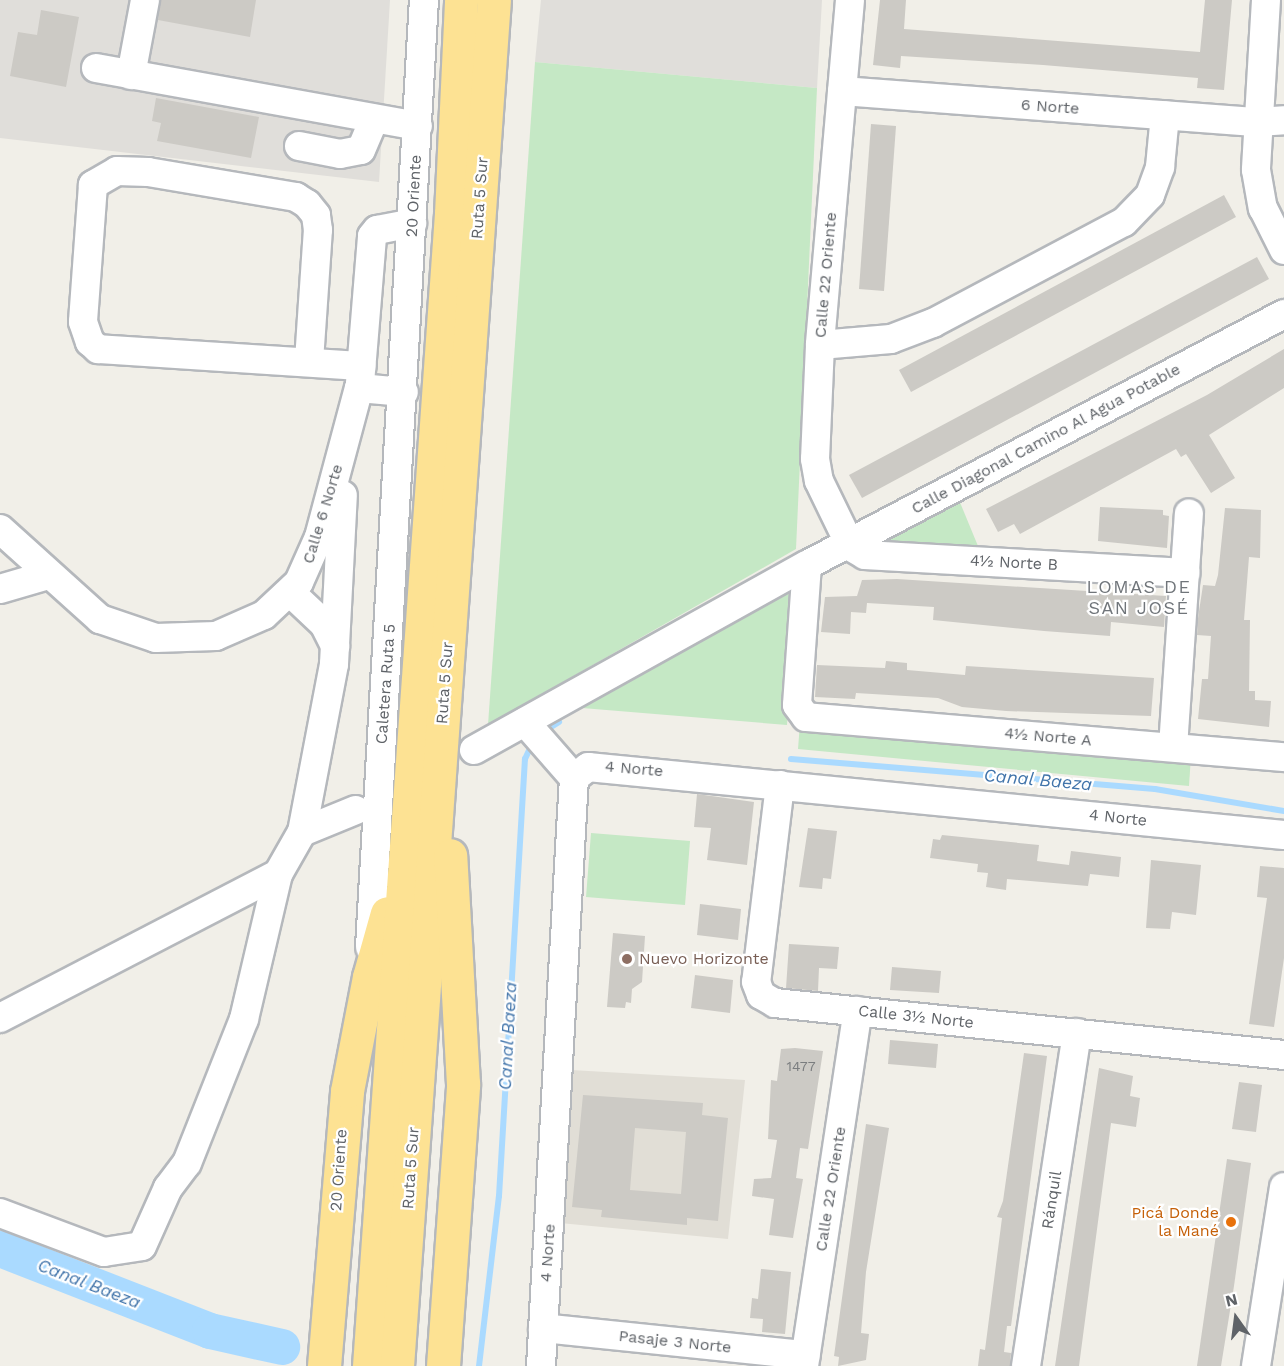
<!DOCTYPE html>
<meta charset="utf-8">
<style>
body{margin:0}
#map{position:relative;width:1284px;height:1366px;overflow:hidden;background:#f1efe8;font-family:"Work Sans",sans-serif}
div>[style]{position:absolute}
.industrial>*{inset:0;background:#e0deda}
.education>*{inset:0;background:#e1ded6}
.green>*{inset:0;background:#c5e8c5}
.stream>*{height:6px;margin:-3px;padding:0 3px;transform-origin:3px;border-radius:3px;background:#aadaff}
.river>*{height:36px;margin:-18px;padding:0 18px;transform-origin:18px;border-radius:18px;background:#aadaff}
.building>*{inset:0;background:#cccac5}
.roads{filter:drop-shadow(2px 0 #b5b8bc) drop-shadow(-2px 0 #b5b8bc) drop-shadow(0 2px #b5b8bc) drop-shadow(0 -2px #b5b8bc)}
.minor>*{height:28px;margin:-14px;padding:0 14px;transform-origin:14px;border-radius:14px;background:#fff}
.highway>*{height:33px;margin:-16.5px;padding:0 16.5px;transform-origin:16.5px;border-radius:16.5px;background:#fde293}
.dots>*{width:16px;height:16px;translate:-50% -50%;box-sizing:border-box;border:3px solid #fff;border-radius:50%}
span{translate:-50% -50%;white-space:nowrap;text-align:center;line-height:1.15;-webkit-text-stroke:4.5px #fff;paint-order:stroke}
.number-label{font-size:14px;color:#7a7d7f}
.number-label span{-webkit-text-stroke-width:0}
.street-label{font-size:16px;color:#5f6368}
.education-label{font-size:16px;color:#785e54}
.left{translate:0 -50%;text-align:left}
.food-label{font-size:16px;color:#c56008}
.right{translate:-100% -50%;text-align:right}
.neighbourhood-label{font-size:18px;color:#70757a;letter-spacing:1.5px}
.water-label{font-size:18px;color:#4174aa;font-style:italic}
.north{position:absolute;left:1206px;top:1288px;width:60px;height:60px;-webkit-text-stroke:4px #fff;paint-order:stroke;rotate:346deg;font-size:16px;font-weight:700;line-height:24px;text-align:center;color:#5f6368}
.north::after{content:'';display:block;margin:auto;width:21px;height:27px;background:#5f6368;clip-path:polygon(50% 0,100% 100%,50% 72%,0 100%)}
</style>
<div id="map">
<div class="industrial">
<i style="clip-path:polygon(0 0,390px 0,379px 182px,0 138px)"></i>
<i style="clip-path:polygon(541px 0,822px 0,817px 88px,535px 62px)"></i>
</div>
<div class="education">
<i style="clip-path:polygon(571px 1070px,745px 1080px,728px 1239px,560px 1223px)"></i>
</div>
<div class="green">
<i style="clip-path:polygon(535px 62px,817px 88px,796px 549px,488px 725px)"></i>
<i style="clip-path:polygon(959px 500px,978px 546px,875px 544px)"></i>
<i style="clip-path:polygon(797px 584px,787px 725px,570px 707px)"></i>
<i style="clip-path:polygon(800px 723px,1191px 756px,1189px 786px,798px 749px)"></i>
<i style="clip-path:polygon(591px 833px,690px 841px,685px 905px,586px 897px)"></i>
</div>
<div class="stream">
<i style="left:543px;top:732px;width:19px;rotate:-32deg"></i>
<i style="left:791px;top:759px;width:365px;rotate:4.7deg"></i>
<i style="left:1155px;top:789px;width:131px;rotate:9.7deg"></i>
<i style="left:479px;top:1366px;width:171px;rotate:-83.3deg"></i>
<i style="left:499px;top:1196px;width:438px;rotate:-86.6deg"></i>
<i style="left:525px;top:759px;width:19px;rotate:-65deg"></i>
</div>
<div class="river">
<i style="left:0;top:1249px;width:225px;rotate:21.3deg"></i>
<i style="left:210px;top:1331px;width:74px;rotate:12.5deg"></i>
</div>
<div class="building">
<i style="clip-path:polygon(161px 0,256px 0,250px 37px,158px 20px)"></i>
<i style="clip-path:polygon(880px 0,906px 0,904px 29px,1200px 52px,1205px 0,1232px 0,1224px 90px,1197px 88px,1198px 78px,1043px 65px,901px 56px,900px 68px,873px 65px)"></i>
<i style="clip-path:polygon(41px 10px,79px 17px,66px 87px,10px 76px,18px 32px,37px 35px)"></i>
<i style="clip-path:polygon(156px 98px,259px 117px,251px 158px,157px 141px,161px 123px,152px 121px)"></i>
<i style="clip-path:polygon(871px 124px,896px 126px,884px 291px,859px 289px)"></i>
<i style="clip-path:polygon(1224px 195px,1236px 217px,911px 392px,899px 370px)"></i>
<i style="clip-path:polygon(1257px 257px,1269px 279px,862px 498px,849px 475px)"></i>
<i style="clip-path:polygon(1284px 349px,1284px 388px,1209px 435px,1235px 478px,1211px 493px,1186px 454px,1181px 457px,1176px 449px,1020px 534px,1014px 524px,998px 532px,986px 509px,1207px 395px)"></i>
<i style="clip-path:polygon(1100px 507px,1163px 510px,1163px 515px,1169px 516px,1167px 548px,1098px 541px)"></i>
<i style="clip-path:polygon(1225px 508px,1261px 510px,1260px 558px,1249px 557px,1244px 620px,1250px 620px,1249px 691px,1255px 691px,1255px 700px,1271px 701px,1269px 727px,1198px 719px,1202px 679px,1208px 679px,1211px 636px,1197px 635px,1198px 618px,1203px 585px,1215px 586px,1218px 575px)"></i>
<i style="clip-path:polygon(897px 579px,1166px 596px,1164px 627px,1111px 622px,1110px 636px,1044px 631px,933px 620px,934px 607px,867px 603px,866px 613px,851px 612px,850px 634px,821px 632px,825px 597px,857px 596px,862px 580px)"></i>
<i style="clip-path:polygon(886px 661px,907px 663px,907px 670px,965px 675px,966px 666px,1154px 678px,1151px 716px,1006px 711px,962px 707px,938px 698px,856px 693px,855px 699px,815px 697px,817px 665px,885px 668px)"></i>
<i style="clip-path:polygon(697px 794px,754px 802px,747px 865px,707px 860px,711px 828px,694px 827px)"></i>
<i style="clip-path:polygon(808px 828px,837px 831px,831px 879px,823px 878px,822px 889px,799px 887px)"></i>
<i style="clip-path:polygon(942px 835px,1039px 845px,1037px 861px,1069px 865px,1071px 851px,1121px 857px,1119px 877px,1090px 874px,1088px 886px,1007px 879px,1006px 890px,986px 887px,988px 873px,977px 872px,978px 864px,930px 858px,933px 839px,940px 840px)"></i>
<i style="clip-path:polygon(1151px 860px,1201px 865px,1196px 915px,1172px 912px,1170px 929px,1146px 928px)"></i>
<i style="clip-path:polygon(1260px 866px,1284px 868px,1284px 958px,1274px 1027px,1249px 1024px,1267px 898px,1257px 897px)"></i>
<i style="clip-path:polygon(700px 904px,741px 909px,738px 940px,697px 935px)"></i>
<i style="clip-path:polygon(613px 933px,645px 936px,642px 982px,632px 989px,631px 1003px,626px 1002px,625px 1008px,607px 1007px)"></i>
<i style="clip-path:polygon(789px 944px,839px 947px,837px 969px,819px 968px,818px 991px,786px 988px)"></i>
<i style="clip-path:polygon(892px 967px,941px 971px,939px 993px,890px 990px)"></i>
<i style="clip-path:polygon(695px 975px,733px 980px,730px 1013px,691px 1008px)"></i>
<i style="clip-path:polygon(890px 1040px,938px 1044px,936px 1068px,888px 1064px)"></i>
<i style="clip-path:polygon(795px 1048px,823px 1051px,808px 1149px,800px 1148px,796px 1178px,803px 1179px,793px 1238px,769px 1235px,774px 1199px,752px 1196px,754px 1179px,771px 1178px,777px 1140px,768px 1139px,771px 1080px,777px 1081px,781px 1049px)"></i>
<i style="clip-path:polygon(1024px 1053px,1047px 1056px,1011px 1326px,1007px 1326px,1004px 1352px,1011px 1353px,1010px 1366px,978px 1366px,980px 1349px,985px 1350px,1002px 1218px,997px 1217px,1003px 1201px)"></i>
<i style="clip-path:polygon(1099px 1068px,1133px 1076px,1130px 1096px,1140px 1098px,1136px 1127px,1111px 1123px,1079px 1366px,1055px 1366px)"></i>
<i style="clip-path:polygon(1239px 1082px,1262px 1085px,1256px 1132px,1232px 1129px)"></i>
<i style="clip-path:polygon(evenodd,583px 1095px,703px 1103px,702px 1115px,728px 1118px,718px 1221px,687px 1218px,687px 1225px,601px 1217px,602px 1210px,572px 1207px,583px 1095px,635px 1128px,686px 1132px,681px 1194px,630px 1190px,635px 1128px)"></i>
<i style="clip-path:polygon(866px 1124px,889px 1128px,866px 1272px,861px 1333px,869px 1334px,866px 1360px,838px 1366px,839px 1357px,834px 1356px)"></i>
<i style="clip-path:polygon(1227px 1159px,1251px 1163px,1234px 1286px,1221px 1366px,1197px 1366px)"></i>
<i style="clip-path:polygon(761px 1269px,791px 1272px,785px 1334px,762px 1332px,763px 1319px,750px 1318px,752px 1298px,758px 1299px)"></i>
</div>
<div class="roads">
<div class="minor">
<i style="left:850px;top:0;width:346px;rotate:95deg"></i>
<i style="left:820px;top:345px;width:114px;rotate:92.5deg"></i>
<i style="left:815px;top:459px;width:22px;rotate:80deg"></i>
<i style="left:819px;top:481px;width:73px;rotate:64.1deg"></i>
<i style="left:851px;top:547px;width:16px;rotate:30deg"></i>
<i style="left:865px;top:555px;width:321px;rotate:3.2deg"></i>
<i style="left:1266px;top:0;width:170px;rotate:93.4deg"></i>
<i style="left:1256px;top:170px;width:39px;rotate:80deg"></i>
<i style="left:1263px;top:208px;width:47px;rotate:63.4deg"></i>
<i style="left:96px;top:68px;width:327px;rotate:10.2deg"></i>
<i style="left:131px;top:75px;width:76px;rotate:-79.4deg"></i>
<i style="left:842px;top:91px;width:417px;rotate:4.3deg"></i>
<i style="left:1258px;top:122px;width:26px;rotate:-4deg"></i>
<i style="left:299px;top:146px;width:42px;rotate:11deg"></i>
<i style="left:340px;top:154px;width:21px;rotate:-11deg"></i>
<i style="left:361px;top:150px;width:34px;rotate:-67deg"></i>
<i style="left:820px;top:345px;width:71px;rotate:-4.8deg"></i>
<i style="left:891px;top:339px;width:45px;rotate:-20.9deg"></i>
<i style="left:933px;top:323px;width:216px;rotate:-27.9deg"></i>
<i style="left:1124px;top:222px;width:37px;rotate:-46deg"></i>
<i style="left:1150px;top:195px;width:30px;rotate:-70deg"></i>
<i style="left:1160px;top:167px;width:52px;rotate:-84.5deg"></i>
<i style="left:309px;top:361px;width:131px;rotate:-86.1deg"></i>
<i style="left:318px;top:230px;width:15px;rotate:-98deg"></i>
<i style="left:316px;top:215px;width:14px;rotate:-129deg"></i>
<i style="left:307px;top:204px;width:13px;rotate:-148deg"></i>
<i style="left:296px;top:197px;width:150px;rotate:-170.4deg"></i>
<i style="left:148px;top:172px;width:31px;rotate:-178deg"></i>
<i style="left:117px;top:171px;width:28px;rotate:150deg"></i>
<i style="left:93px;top:185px;width:137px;rotate:94.2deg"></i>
<i style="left:83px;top:322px;width:21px;rotate:71deg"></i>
<i style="left:90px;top:342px;width:11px;rotate:41deg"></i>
<i style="left:98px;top:349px;width:264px;rotate:3.7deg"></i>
<i style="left:360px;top:383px;width:147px;rotate:-85.3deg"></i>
<i style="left:372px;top:236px;width:8px;rotate:-50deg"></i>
<i style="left:377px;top:230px;width:36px;rotate:-11deg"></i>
<i style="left:0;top:529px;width:135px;rotate:42deg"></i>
<i style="left:100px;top:619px;width:59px;rotate:18.7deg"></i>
<i style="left:156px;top:638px;width:60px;rotate:-1.9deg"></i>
<i style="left:216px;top:636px;width:52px;rotate:-23.6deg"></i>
<i style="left:264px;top:615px;width:48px;rotate:-43.3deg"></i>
<i style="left:299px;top:582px;width:49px;rotate:-66deg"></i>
<i style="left:319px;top:537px;width:154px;rotate:-75deg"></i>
<i style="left:359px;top:388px;width:45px;rotate:5.1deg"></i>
<i style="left:807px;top:565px;width:140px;rotate:94.1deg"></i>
<i style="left:797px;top:705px;width:15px;rotate:53deg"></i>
<i style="left:806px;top:717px;width:480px;rotate:4.8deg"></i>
<i style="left:0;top:589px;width:50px;rotate:-16.3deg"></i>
<i style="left:290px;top:592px;width:47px;rotate:43.3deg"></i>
<i style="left:324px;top:624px;width:25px;rotate:63deg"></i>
<i style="left:525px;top:722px;width:74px;rotate:48.8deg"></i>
<i style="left:1173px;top:747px;width:234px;rotate:-86.1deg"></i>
<i style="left:474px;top:750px;width:381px;rotate:-29.1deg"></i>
<i style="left:807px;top:565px;width:539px;rotate:-27.75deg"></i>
<i style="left:780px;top:785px;width:198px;rotate:96.9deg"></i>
<i style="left:756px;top:982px;width:14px;rotate:69deg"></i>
<i style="left:761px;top:995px;width:16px;rotate:30deg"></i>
<i style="left:775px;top:1003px;width:512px;rotate:5.83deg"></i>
<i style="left:302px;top:832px;width:171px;rotate:-79.2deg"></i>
<i style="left:334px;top:664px;width:169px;rotate:-87deg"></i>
<i style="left:370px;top:947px;width:949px;rotate:-86.74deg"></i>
<i style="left:0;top:1018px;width:313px;rotate:-27.4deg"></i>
<i style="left:278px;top:874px;width:48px;rotate:-60.3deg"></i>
<i style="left:302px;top:832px;width:58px;rotate:-22.2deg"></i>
<i style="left:0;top:1213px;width:111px;rotate:20.6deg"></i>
<i style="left:104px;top:1252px;width:38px;rotate:-9deg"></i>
<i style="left:142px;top:1246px;width:64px;rotate:-65.9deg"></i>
<i style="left:168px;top:1188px;width:31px;rotate:-53deg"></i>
<i style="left:187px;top:1163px;width:155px;rotate:-68.4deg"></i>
<i style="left:244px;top:1019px;width:149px;rotate:-76.8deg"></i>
<i style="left:543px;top:1328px;width:264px;rotate:5.9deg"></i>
<i style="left:541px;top:1366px;width:589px;rotate:-86.79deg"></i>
<i style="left:574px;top:778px;width:18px;rotate:-38deg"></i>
<i style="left:588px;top:767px;width:699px;rotate:5.58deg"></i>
<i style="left:804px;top:1366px;width:359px;rotate:-81.4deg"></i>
<i style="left:1026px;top:1366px;width:337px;rotate:-81.3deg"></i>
<i style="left:1256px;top:1366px;width:181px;rotate:-81.1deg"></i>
</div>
<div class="highway">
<i style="left:324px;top:1366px;width:276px;rotate:-85.2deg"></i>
<i style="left:347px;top:1091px;width:116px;rotate:-79.1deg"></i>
<i style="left:369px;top:977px;width:66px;rotate:-74.3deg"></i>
<i style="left:369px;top:1366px;width:1155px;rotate:-85.93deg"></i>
<i style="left:451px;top:214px;width:214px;rotate:-87.3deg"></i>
<i style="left:397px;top:1366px;width:1369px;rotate:-85.94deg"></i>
<i style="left:443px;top:1366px;width:283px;rotate:-85.9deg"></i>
<i style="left:463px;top:1084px;width:229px;rotate:-93.2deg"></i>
</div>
</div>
<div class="dots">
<i style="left:627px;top:959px;background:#8d6e63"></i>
<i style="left:1231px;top:1222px;background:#e8710a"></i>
</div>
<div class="number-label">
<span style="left:801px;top:1066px">1477</span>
</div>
<div class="street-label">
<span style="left:1050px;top:107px;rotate:4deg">6 Norte</span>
<span style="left:414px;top:196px;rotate:-87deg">20 Oriente</span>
<span style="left:480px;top:198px;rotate:-86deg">Ruta 5 Sur</span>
<span style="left:826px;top:275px;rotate:-85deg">Calle 22 Oriente</span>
<span style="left:1046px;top:439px;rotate:-28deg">Calle Diagonal Camino Al Agua Potable</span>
<span style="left:323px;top:514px;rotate:-73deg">Calle 6 Norte</span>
<span style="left:1014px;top:563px;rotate:3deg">4½ Norte B</span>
<span style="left:445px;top:683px;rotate:-86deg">Ruta 5 Sur</span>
<span style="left:386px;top:684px;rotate:-86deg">Caletera Ruta 5</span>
<span style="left:1048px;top:737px;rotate:5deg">4½ Norte A</span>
<span style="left:634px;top:769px;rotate:5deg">4 Norte</span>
<span style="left:1118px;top:818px;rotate:6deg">4 Norte</span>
<span style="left:916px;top:1017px;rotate:6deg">Calle 3½ Norte</span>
<span style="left:411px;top:1168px;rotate:-86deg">Ruta 5 Sur</span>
<span style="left:339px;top:1170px;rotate:-86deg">20 Oriente</span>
<span style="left:831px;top:1189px;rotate:-81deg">Calle 22 Oriente</span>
<span style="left:1052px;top:1200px;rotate:-81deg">Ránquil</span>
<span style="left:548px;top:1253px;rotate:-86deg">4 Norte</span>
<span style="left:675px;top:1342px;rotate:6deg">Pasaje 3 Norte</span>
</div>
<div class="education-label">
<span class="left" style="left:639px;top:959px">Nuevo Horizonte</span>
</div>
<div class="food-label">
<span class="right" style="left:1219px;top:1222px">Picá Donde<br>la Mané</span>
</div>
<div class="neighbourhood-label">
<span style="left:1139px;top:598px">LOMAS DE<br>SAN JOSÉ</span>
</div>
<div class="water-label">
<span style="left:1038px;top:780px;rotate:5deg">Canal Baeza</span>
<span style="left:508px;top:1036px;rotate:-87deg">Canal Baeza</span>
<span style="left:89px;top:1284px;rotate:21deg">Canal Baeza</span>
</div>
<div class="north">N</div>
</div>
